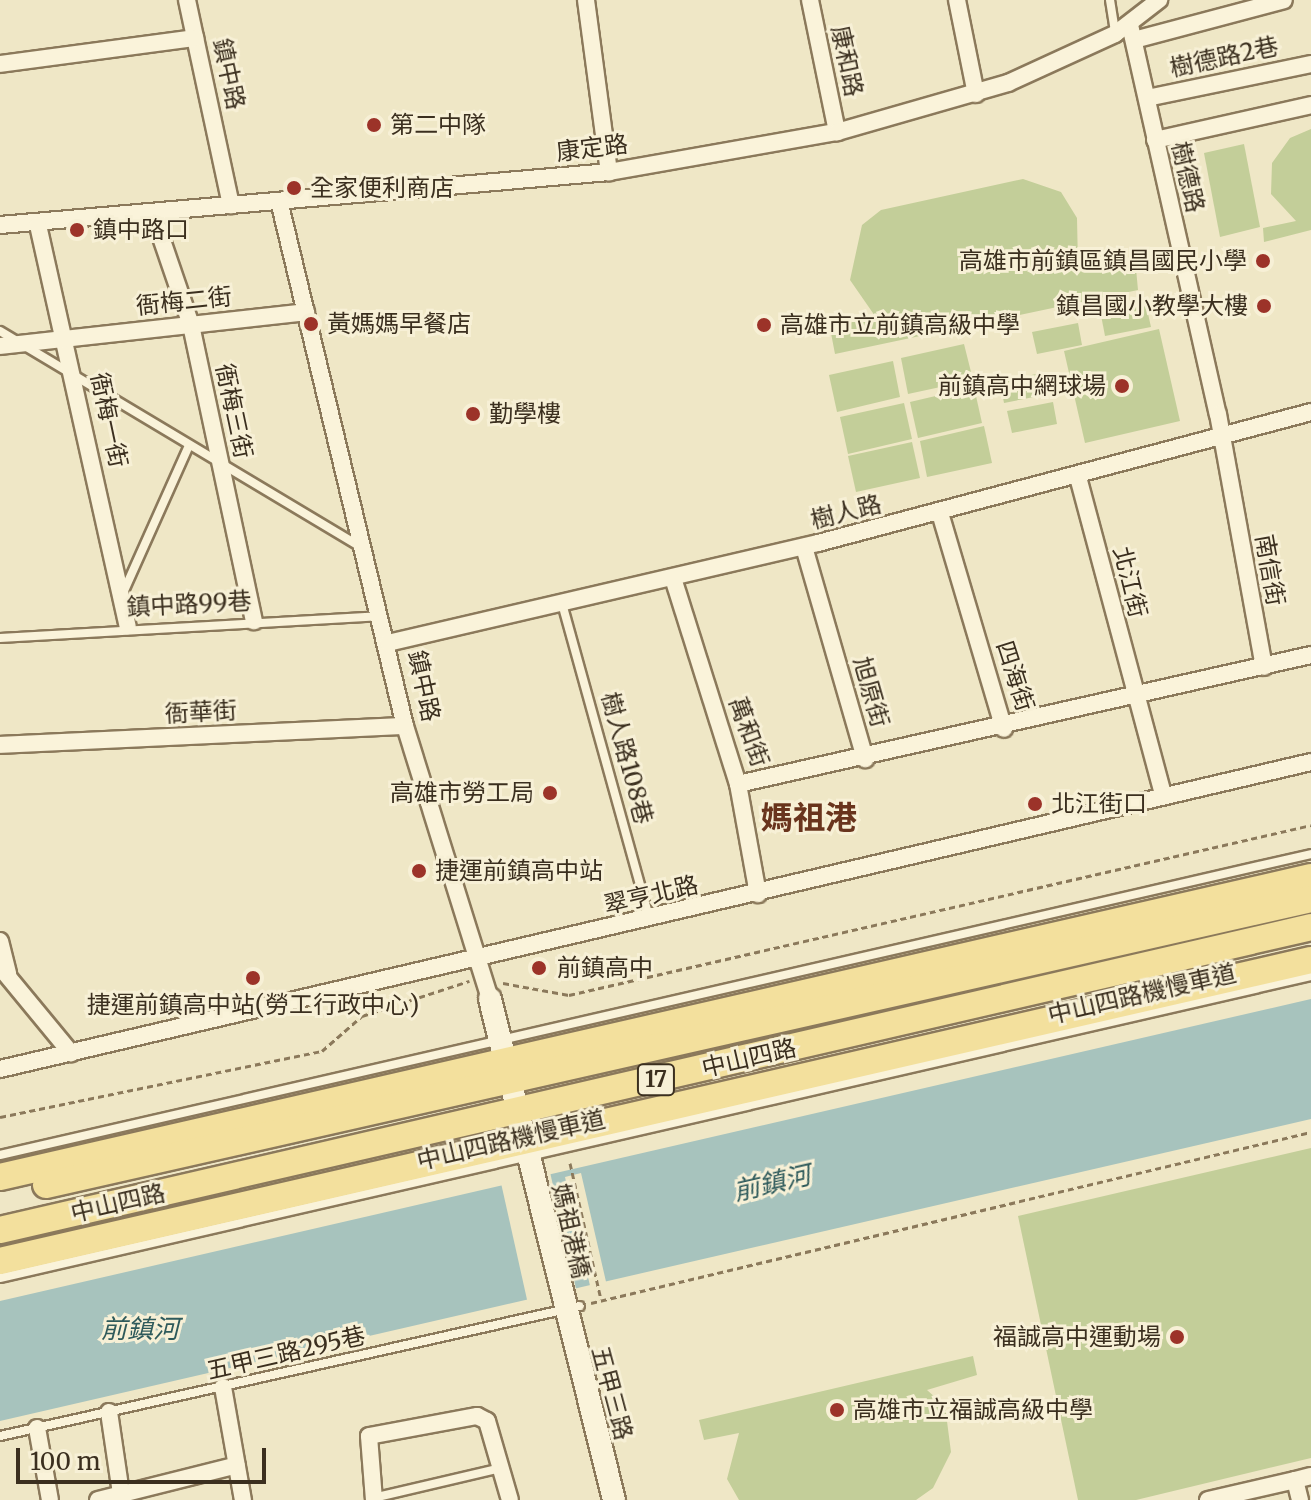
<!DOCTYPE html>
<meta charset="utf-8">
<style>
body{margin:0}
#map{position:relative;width:1311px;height:1500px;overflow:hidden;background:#efe7c6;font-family:Merriweather,"Noto Sans TC",serif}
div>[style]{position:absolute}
.green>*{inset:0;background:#c3ce99}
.water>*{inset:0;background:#a7c3bd}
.pier>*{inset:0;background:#efe7c6}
.path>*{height:3px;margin-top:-1.5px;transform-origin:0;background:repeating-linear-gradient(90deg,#8b795b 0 6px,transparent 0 10px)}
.roads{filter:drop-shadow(2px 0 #8b795b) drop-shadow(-2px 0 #8b795b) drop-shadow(0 2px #8b795b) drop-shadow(0 -2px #8b795b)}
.lane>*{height:8px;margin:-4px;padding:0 4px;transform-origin:4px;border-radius:4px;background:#faf3da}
.street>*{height:16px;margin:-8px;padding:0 8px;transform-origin:8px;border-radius:8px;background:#faf3da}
.secondary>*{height:22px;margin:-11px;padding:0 11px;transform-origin:11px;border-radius:11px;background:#faf3da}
.primary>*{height:26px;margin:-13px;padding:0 13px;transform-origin:13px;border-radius:13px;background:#f3e09d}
.dots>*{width:22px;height:22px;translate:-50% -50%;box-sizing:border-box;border:4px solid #f7f0d6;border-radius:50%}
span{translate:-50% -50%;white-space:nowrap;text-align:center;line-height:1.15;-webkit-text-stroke:6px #f7f0d6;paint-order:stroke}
.shield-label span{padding:2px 6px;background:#f7f0d6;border:2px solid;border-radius:6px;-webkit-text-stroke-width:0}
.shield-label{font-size:22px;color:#3b2f1f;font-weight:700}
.street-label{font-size:24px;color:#3b2f1f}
.poi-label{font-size:24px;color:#3b2f1f}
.left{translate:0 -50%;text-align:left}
.right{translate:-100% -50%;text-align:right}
.water-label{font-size:26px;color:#2e5a5b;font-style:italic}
.district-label{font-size:32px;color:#69341d;font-weight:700}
.scale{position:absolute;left:16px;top:1448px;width:250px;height:36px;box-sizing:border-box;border:4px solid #3b2f1f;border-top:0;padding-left:10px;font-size:24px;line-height:28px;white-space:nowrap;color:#3b2f1f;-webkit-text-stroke:6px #f7f0d6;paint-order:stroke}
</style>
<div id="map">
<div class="green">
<i style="clip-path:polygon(1311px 129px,1311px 230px,1264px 242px,1263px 228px,1296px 221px,1271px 194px,1272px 163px,1290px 138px)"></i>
<i style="clip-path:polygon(1244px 144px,1260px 227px,1220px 237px,1204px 153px)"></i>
<i style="clip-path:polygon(1023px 179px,1061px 192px,1077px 218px,1078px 265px,1135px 258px,1138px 290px,835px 354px,830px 328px,875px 316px,850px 280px,862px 225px,881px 210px)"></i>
<i style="clip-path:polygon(1146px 305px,1151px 327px,1105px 336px,1101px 315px)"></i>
<i style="clip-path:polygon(1078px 323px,1082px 345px,1037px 354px,1032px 332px)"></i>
<i style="clip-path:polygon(1159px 329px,1180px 421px,1085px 443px,1064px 351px)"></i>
<i style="clip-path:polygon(964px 344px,973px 380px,908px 394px,901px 358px)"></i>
<i style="clip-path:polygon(893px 361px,900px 397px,837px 412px,829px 375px)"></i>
<i style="clip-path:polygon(1045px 372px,1049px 394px,1004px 403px,1000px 382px)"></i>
<i style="clip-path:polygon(974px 387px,982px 423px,918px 438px,910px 402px)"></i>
<i style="clip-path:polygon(1053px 402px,1057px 424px,1012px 433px,1007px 411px)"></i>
<i style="clip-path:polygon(904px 403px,912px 439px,848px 454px,840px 417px)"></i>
<i style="clip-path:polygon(984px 426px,992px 463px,927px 477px,920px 441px)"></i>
<i style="clip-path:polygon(912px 442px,920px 478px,856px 492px,848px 456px)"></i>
<i style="clip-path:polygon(1311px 1148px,1311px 1458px,1136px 1500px,1078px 1500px,1018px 1216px)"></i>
<i style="clip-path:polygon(973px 1356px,977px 1375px,927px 1390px,945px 1406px,951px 1452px,933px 1488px,916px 1500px,739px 1500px,727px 1479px,739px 1433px,704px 1440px,699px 1420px)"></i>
</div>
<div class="water">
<i style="clip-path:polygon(1311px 999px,1311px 1119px,0 1421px,0 1301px)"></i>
</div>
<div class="pier">
<i style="clip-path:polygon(550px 1172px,577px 1293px,528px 1304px,501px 1183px)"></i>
<i style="clip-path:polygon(581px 1173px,607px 1286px,591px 1290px,565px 1177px)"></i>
</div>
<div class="path">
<i style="left:503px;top:983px;width:67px;rotate:10.3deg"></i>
<i style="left:569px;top:995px;width:761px;rotate:-12.9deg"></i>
<i style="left:0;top:1117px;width:329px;rotate:-11.6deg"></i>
<i style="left:322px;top:1051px;width:53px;rotate:-41.2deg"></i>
<i style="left:362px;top:1016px;width:113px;rotate:-18.1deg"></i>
<i style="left:570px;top:1163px;width:140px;rotate:77.2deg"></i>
<i style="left:591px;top:1303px;width:740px;rotate:-13.36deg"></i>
</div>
<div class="roads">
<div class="lane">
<i style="left:1110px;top:0;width:33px;rotate:81deg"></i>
<i style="left:0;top:331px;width:422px;rotate:30.9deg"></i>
<i style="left:123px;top:593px;width:159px;rotate:-65.9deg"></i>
<i style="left:563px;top:607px;width:323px;rotate:74.5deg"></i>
<i style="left:0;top:638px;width:379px;rotate:-3.3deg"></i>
<i style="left:0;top:1155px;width:1345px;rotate:-12.93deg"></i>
<i style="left:0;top:1278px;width:1345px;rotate:-12.97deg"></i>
<i style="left:0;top:1436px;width:594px;rotate:-12.63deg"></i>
<i style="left:373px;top:1498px;width:131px;rotate:-13.2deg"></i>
</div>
<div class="street">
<i style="left:187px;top:0;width:210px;rotate:77.9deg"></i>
<i style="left:586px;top:0;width:174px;rotate:82.4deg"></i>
<i style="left:810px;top:0;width:135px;rotate:78.4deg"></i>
<i style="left:957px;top:0;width:96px;rotate:78.6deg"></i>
<i style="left:1130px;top:25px;width:399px;rotate:77.3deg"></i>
<i style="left:1218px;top:414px;width:257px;rotate:79.7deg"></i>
<i style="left:1134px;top:40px;width:155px;rotate:-14.9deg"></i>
<i style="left:0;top:64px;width:197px;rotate:-7.6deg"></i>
<i style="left:1147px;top:98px;width:167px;rotate:-11.7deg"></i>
<i style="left:1155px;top:140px;width:160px;rotate:-12.6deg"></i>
<i style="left:280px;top:205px;width:536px;rotate:76.51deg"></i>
<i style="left:405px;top:726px;width:286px;rotate:72.7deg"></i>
<i style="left:153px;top:214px;width:117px;rotate:71.1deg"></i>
<i style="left:191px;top:325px;width:303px;rotate:78deg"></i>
<i style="left:0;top:225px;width:611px;rotate:-4.97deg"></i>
<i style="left:609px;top:172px;width:231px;rotate:-10deg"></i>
<i style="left:837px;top:132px;width:178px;rotate:-16deg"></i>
<i style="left:1008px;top:83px;width:118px;rotate:-24.6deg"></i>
<i style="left:1115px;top:34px;width:56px;rotate:-37.7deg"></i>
<i style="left:38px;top:225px;width:411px;rotate:77.4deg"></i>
<i style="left:0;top:346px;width:308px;rotate:-6.3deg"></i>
<i style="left:1078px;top:477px;width:328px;rotate:75deg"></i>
<i style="left:940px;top:513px;width:225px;rotate:73.5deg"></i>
<i style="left:804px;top:547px;width:221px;rotate:73.9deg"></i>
<i style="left:673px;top:578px;width:216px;rotate:72.5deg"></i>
<i style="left:738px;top:784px;width:112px;rotate:79.7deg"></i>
<i style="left:388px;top:643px;width:441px;rotate:-13.1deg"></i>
<i style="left:818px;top:543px;width:510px;rotate:-14.88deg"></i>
<i style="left:0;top:745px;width:405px;rotate:-2.7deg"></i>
<i style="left:738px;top:784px;width:587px;rotate:-12.69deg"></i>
<i style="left:0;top:941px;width:34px;rotate:76deg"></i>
<i style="left:0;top:967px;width:112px;rotate:50.5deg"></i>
<i style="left:0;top:1069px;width:1346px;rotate:-13.18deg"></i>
<i style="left:223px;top:1387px;width:115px;rotate:80deg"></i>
<i style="left:109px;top:1412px;width:89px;rotate:81.6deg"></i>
<i style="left:37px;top:1428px;width:73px;rotate:79.8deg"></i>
<i style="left:1295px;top:1480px;width:16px;rotate:-14deg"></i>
<i style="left:98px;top:1500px;width:143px;rotate:-14.1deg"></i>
<i style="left:374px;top:1500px;width:64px;rotate:-94.5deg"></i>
<i style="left:369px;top:1436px;width:110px;rotate:-10.5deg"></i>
<i style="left:477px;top:1416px;width:11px;rotate:27deg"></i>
<i style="left:487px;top:1421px;width:82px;rotate:73.8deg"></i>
<i style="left:1208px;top:1500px;width:89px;rotate:-12.9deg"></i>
<i style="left:1295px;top:1480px;width:21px;rotate:76deg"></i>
</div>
<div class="secondary">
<i style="left:490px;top:999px;width:516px;rotate:76.1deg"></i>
</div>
<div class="primary">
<i style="left:0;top:1177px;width:1345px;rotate:-12.89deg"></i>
<i style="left:46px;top:1185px;width:1297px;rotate:-12.74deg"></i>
<i style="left:0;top:1230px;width:1346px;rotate:-13.01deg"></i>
<i style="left:0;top:1261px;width:1345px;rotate:-12.93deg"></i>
</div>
</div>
<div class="dots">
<i style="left:374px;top:125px;background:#9c3329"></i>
<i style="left:294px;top:188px;background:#9c3329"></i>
<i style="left:77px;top:230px;background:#9c3329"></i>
<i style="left:1263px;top:261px;background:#9c3329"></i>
<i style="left:1264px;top:306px;background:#9c3329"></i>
<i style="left:311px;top:324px;background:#9c3329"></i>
<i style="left:764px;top:325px;background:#9c3329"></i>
<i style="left:1122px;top:386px;background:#9c3329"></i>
<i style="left:473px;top:414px;background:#9c3329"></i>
<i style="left:550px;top:793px;background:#9c3329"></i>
<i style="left:1035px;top:804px;background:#9c3329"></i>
<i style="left:419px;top:871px;background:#9c3329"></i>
<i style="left:539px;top:968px;background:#9c3329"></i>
<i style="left:253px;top:978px;background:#9c3329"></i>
<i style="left:1177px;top:1337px;background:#9c3329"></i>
<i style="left:837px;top:1410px;background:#9c3329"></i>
</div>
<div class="shield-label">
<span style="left:656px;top:1080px">17</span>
</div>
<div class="street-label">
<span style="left:1224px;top:57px;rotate:-12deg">樹德路2巷</span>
<span style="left:847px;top:61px;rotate:78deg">康和路</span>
<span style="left:229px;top:74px;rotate:78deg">鎮中路</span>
<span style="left:592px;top:148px;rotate:-7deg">康定路</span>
<span style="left:1188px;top:177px;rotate:77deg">樹德路</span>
<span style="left:184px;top:301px;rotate:-6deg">衙梅二街</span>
<span style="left:234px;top:411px;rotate:78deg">衙梅三街</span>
<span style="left:109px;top:420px;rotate:78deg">衙梅一街</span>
<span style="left:846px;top:512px;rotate:-14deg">樹人路</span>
<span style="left:1270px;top:570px;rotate:80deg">南信街</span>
<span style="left:1130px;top:582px;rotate:76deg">北江街</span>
<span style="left:189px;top:604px;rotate:-3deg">鎮中路99巷</span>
<span style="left:1015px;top:676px;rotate:72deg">四海街</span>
<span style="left:424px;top:686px;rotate:78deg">鎮中路</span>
<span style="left:871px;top:692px;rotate:74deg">旭原街</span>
<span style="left:201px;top:712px;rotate:-3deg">衙華街</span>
<span style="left:749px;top:732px;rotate:70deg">萬和街</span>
<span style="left:627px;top:758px;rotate:75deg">樹人路108巷</span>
<span style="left:651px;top:895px;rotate:-13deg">翠亨北路</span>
<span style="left:1142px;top:994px;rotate:-13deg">中山四路機慢車道</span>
<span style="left:749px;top:1058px;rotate:-13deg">中山四路</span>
<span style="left:511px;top:1140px;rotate:-13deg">中山四路機慢車道</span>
<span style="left:118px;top:1203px;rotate:-13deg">中山四路</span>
<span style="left:571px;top:1231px;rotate:77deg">媽祖港橋</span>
<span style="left:286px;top:1353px;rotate:-13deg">五甲三路295巷</span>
<span style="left:612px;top:1393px;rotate:75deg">五甲三路</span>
</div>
<div class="poi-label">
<span class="left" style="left:390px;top:125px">第二中隊</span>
<span class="left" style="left:310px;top:188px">全家便利商店</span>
<span class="left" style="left:93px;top:230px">鎮中路口</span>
<span class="right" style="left:1247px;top:261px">高雄市前鎮區鎮昌國民小學</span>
<span class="right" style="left:1248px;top:306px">鎮昌國小教學大樓</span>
<span class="left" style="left:327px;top:324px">黃媽媽早餐店</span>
<span class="left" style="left:780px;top:325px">高雄市立前鎮高級中學</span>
<span class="right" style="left:1106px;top:386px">前鎮高中網球場</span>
<span class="left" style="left:489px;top:414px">勤學樓</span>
<span class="right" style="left:534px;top:793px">高雄市勞工局</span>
<span class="left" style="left:1051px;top:804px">北江街口</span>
<span class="left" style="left:435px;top:871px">捷運前鎮高中站</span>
<span class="left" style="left:557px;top:968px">前鎮高中</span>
<span style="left:253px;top:1005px">捷運前鎮高中站(勞工行政中心)</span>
<span class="right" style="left:1161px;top:1337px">福誠高中運動場</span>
<span class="left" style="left:853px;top:1410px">高雄市立福誠高級中學</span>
</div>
<div class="water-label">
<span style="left:772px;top:1183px;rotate:-13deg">前鎮河</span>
<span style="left:140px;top:1329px">前鎮河</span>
</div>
<div class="district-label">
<span style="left:809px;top:818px">媽祖港</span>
</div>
<div class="scale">100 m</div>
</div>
